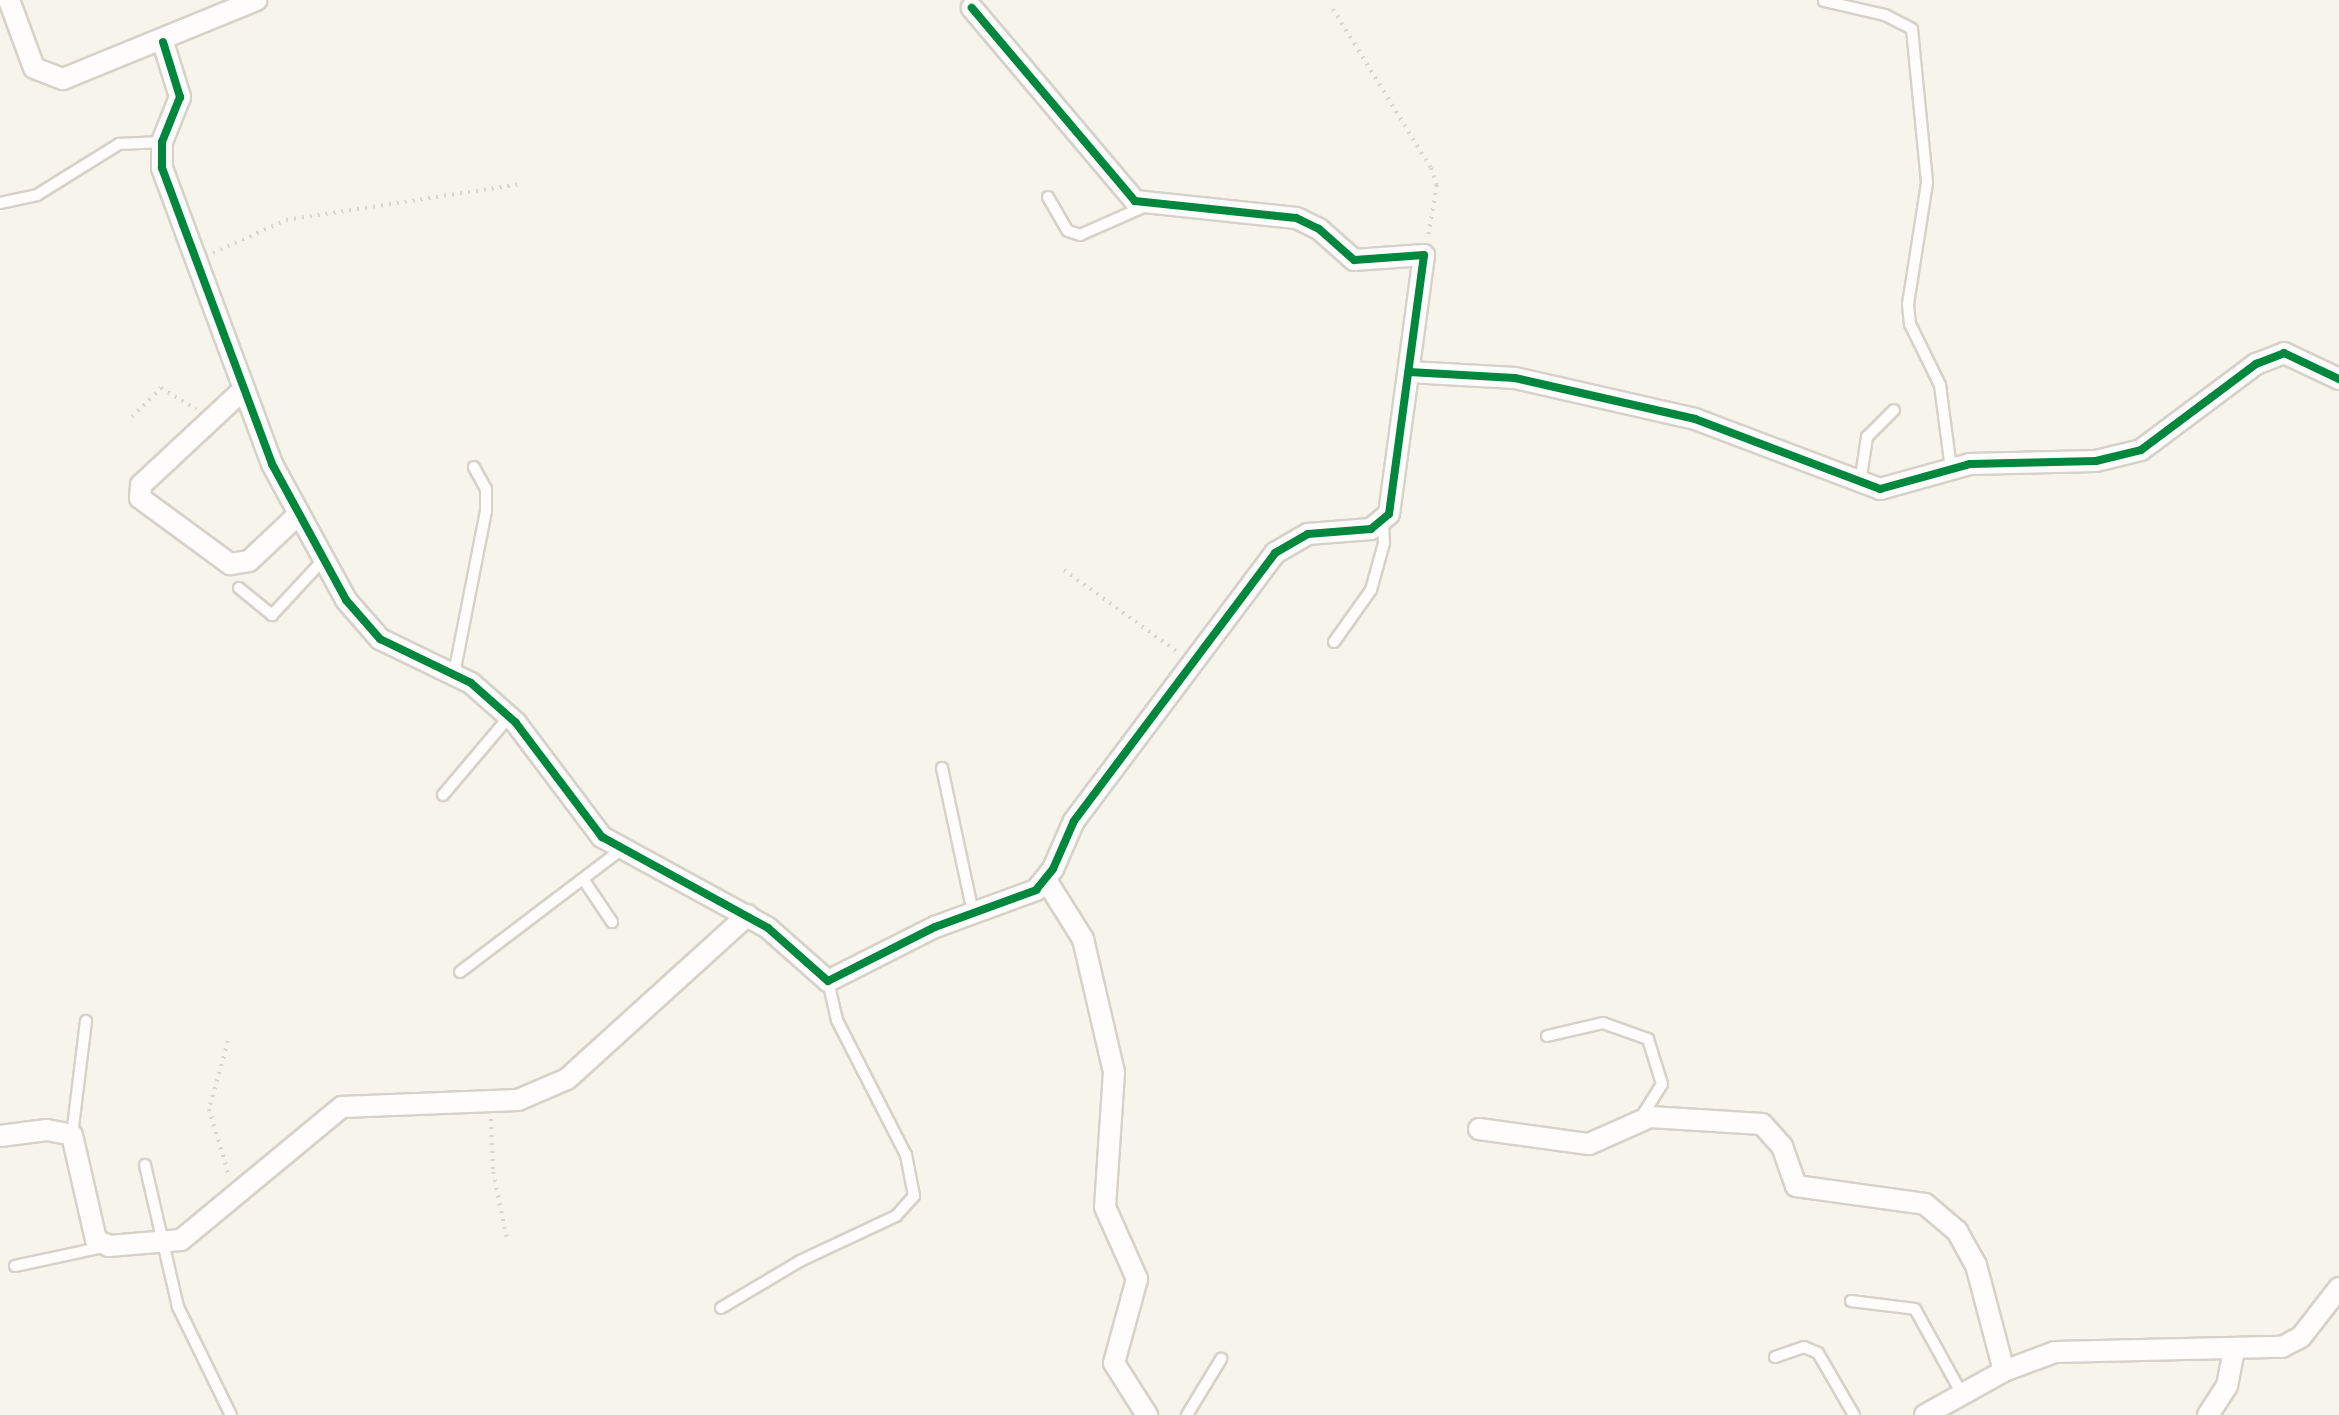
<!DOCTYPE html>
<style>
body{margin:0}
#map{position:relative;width:2339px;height:1415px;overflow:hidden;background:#f7f4eb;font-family:"Archivo Narrow",sans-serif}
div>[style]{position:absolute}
.path>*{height:4px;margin-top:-2px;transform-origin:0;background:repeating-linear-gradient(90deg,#dad4ce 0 2px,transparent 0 8px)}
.roads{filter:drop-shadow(2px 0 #d6d1c9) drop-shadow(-2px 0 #d6d1c9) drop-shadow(0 2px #d6d1c9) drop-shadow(0 -2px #d6d1c9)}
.service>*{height:10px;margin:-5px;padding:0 5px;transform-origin:5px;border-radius:5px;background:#fefdfc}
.minor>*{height:20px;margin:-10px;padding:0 10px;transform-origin:10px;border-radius:10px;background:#fefdfc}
.cycleway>*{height:8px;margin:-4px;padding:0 4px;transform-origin:4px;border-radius:4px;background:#00873e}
span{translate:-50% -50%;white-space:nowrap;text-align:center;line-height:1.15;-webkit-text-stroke:6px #fff9ec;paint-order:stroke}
</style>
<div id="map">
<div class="path">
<i style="left:1333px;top:9px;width:187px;rotate:58.4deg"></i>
<i style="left:1431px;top:168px;width:18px;rotate:71deg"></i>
<i style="left:1437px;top:185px;width:52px;rotate:100deg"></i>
<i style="left:213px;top:253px;width:80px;rotate:-24.3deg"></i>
<i style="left:286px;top:220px;width:238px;rotate:-8.7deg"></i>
<i style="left:132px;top:417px;width:41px;rotate:-45deg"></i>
<i style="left:161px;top:388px;width:41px;rotate:31deg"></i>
<i style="left:1064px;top:570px;width:142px;rotate:35.8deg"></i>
<i style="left:228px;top:1041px;width:71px;rotate:105.6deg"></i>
<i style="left:209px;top:1109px;width:70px;rotate:73.4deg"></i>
<i style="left:491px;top:1119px;width:53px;rotate:87.8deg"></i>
<i style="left:493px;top:1172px;width:68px;rotate:78.2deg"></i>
</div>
<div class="roads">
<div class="service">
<i style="left:1824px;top:1px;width:63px;rotate:12.9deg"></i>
<i style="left:1885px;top:15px;width:30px;rotate:27deg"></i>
<i style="left:1912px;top:29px;width:155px;rotate:84.4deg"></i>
<i style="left:1927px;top:183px;width:123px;rotate:98.9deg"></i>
<i style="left:1908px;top:305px;width:19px;rotate:84deg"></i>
<i style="left:1910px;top:324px;width:68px;rotate:63.8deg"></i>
<i style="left:1940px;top:385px;width:84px;rotate:82.5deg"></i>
<i style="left:1048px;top:197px;width:39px;rotate:60deg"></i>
<i style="left:1068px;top:231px;width:13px;rotate:18deg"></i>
<i style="left:1080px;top:235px;width:74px;rotate:-23.8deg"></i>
<i style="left:0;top:203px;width:38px;rotate:-12deg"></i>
<i style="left:37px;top:195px;width:97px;rotate:-31.9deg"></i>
<i style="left:119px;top:144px;width:43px;rotate:-2.7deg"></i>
<i style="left:1860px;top:483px;width:47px;rotate:-81.3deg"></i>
<i style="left:1867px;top:437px;width:38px;rotate:-45deg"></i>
<i style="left:239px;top:588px;width:43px;rotate:39.3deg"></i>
<i style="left:272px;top:615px;width:76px;rotate:-47.1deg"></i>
<i style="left:1334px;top:642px;width:64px;rotate:-54.6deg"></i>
<i style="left:1371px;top:590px;width:49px;rotate:-74.5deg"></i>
<i style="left:1384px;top:543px;width:19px;rotate:-93deg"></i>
<i style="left:454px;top:674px;width:166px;rotate:-78.9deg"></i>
<i style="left:486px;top:511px;width:22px;rotate:-90deg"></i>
<i style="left:486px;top:489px;width:25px;rotate:-119deg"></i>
<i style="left:942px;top:768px;width:148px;rotate:77.9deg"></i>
<i style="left:443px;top:795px;width:102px;rotate:-49.8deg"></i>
<i style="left:583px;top:879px;width:52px;rotate:56deg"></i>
<i style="left:460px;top:972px;width:203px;rotate:-37.2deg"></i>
<i style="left:1547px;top:1036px;width:57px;rotate:-13.1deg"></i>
<i style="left:1603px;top:1023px;width:48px;rotate:19.6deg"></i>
<i style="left:1648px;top:1039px;width:47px;rotate:72.7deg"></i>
<i style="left:1662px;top:1084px;width:38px;rotate:122deg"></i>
<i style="left:72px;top:1135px;width:115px;rotate:-83deg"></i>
<i style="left:145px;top:1165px;width:146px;rotate:76.9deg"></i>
<i style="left:178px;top:1307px;width:120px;rotate:63.9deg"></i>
<i style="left:15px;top:1266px;width:91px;rotate:-12.1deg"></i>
<i style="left:1851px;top:1301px;width:64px;rotate:7.1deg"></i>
<i style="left:1915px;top:1309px;width:97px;rotate:61.1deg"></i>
<i style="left:721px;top:1308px;width:92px;rotate:-30.7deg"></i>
<i style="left:800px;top:1261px;width:106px;rotate:-25.1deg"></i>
<i style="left:896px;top:1216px;width:27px;rotate:-48deg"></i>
<i style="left:914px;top:1196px;width:42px;rotate:-101deg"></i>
<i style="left:906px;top:1155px;width:152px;rotate:-117.1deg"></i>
<i style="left:837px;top:1020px;width:40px;rotate:-103deg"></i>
<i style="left:1775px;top:1357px;width:31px;rotate:-19deg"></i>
<i style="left:1804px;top:1347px;width:15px;rotate:23deg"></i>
<i style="left:1818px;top:1353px;width:72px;rotate:59.9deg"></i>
<i style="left:1187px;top:1415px;width:66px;rotate:-58.7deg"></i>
</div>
<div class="minor">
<i style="left:9px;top:0;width:72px;rotate:69.8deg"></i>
<i style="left:34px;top:68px;width:31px;rotate:21deg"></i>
<i style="left:63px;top:79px;width:209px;rotate:-22.2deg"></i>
<i style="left:163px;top:42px;width:58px;rotate:72.8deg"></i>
<i style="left:180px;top:97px;width:48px;rotate:111.8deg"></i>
<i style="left:162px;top:142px;width:26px;rotate:90deg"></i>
<i style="left:162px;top:168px;width:316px;rotate:69.6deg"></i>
<i style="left:272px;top:464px;width:155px;rotate:61.4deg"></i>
<i style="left:346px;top:600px;width:52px;rotate:48.9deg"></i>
<i style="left:380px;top:639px;width:101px;rotate:25.8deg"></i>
<i style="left:471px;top:683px;width:60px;rotate:41.6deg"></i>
<i style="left:516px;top:723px;width:143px;rotate:53deg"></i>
<i style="left:602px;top:837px;width:189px;rotate:28.7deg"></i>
<i style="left:768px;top:928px;width:80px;rotate:41.5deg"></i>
<i style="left:828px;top:981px;width:120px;rotate:-26.8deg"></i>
<i style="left:935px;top:927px;width:108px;rotate:-20.1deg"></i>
<i style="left:1036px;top:890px;width:27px;rotate:-51deg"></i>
<i style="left:1053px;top:869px;width:52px;rotate:-66.4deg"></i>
<i style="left:1074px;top:821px;width:335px;rotate:-53.1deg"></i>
<i style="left:1275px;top:553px;width:38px;rotate:-30deg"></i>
<i style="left:1308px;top:534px;width:63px;rotate:-4.5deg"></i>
<i style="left:1371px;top:529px;width:23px;rotate:-40deg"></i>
<i style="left:1389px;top:514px;width:261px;rotate:-82.3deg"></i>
<i style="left:1424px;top:255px;width:70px;rotate:175.9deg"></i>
<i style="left:1354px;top:260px;width:47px;rotate:-138.5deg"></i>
<i style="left:1319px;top:229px;width:25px;rotate:-154deg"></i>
<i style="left:1296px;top:218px;width:162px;rotate:-174deg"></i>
<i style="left:1135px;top:201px;width:253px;rotate:-130.2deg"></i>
<i style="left:1409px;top:372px;width:106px;rotate:3.2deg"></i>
<i style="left:1515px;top:378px;width:185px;rotate:12.8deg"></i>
<i style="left:1695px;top:419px;width:198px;rotate:20.7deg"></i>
<i style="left:1880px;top:489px;width:93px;rotate:-15.5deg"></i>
<i style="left:1970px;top:464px;width:126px;rotate:-1.4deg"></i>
<i style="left:2096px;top:461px;width:46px;rotate:-13.7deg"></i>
<i style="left:2141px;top:450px;width:144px;rotate:-36.8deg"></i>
<i style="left:2256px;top:364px;width:30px;rotate:-21deg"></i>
<i style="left:2284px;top:353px;width:61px;rotate:25.3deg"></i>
<i style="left:244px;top:389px;width:141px;rotate:137deg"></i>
<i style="left:141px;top:485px;width:13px;rotate:94deg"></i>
<i style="left:140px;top:498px;width:112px;rotate:36.3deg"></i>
<i style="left:230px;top:564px;width:19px;rotate:-9deg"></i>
<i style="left:249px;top:561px;width:69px;rotate:-43.2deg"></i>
<i style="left:1046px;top:880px;width:70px;rotate:57.9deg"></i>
<i style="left:1083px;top:939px;width:137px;rotate:76.9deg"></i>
<i style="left:1114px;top:1072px;width:135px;rotate:93.8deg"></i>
<i style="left:1105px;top:1207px;width:79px;rotate:66deg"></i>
<i style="left:1137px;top:1279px;width:87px;rotate:105.3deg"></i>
<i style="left:1114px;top:1363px;width:62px;rotate:57.6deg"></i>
<i style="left:1479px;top:1129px;width:111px;rotate:7.8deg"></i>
<i style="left:1589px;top:1144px;width:67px;rotate:-23.9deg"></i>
<i style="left:1650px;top:1117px;width:112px;rotate:3.6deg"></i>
<i style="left:1762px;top:1124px;width:30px;rotate:48deg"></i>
<i style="left:1782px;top:1146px;width:42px;rotate:70.7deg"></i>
<i style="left:1796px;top:1186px;width:130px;rotate:7.9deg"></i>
<i style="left:1925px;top:1204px;width:42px;rotate:40.2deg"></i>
<i style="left:1957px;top:1231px;width:39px;rotate:61deg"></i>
<i style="left:1976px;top:1265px;width:110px;rotate:75.2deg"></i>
<i style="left:0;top:1136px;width:47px;rotate:-7.3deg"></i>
<i style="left:47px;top:1130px;width:25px;rotate:11deg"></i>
<i style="left:72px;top:1135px;width:108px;rotate:77.1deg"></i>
<i style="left:96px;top:1240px;width:14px;rotate:25deg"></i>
<i style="left:109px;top:1246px;width:72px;rotate:-4.8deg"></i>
<i style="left:181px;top:1240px;width:209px;rotate:-39.6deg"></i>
<i style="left:342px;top:1107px;width:176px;rotate:-2.3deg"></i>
<i style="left:518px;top:1100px;width:53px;rotate:-23.2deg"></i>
<i style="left:567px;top:1079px;width:244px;rotate:-42.2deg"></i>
<i style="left:1925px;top:1415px;width:90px;rotate:-29.1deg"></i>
<i style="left:2004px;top:1371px;width:54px;rotate:-20.4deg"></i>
<i style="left:2055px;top:1352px;width:227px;rotate:-1.3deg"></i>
<i style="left:2282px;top:1347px;width:21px;rotate:-28deg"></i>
<i style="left:2301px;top:1337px;width:62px;rotate:-52.2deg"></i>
<i style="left:2208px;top:1415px;width:35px;rotate:-57deg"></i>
<i style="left:2227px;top:1386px;width:37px;rotate:-79deg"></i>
</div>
</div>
<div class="cycleway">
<i style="left:163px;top:42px;width:58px;rotate:72.8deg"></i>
<i style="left:180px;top:97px;width:48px;rotate:111.8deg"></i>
<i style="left:162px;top:142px;width:26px;rotate:90deg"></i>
<i style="left:162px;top:168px;width:316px;rotate:69.6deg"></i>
<i style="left:272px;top:464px;width:155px;rotate:61.4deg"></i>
<i style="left:346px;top:600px;width:52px;rotate:48.9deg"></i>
<i style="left:380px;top:639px;width:101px;rotate:25.8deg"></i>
<i style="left:471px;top:683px;width:60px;rotate:41.6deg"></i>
<i style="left:516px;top:723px;width:143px;rotate:53deg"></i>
<i style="left:602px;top:837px;width:189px;rotate:28.7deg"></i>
<i style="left:768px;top:928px;width:80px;rotate:41.5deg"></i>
<i style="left:828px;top:981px;width:120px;rotate:-26.8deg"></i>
<i style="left:935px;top:927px;width:108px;rotate:-20.1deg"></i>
<i style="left:1036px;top:890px;width:27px;rotate:-51deg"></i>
<i style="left:1053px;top:869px;width:52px;rotate:-66.4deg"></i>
<i style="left:1074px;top:821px;width:335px;rotate:-53.1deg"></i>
<i style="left:1275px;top:553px;width:38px;rotate:-30deg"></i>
<i style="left:1308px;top:534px;width:63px;rotate:-4.5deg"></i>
<i style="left:1371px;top:529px;width:23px;rotate:-40deg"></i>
<i style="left:1389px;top:514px;width:261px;rotate:-82.3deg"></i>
<i style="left:1424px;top:255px;width:70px;rotate:175.9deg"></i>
<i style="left:1354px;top:260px;width:47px;rotate:-138.5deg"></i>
<i style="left:1319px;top:229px;width:25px;rotate:-154deg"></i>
<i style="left:1296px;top:218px;width:162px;rotate:-174deg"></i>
<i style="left:1135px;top:201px;width:253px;rotate:-130.2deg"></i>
<i style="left:1409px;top:372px;width:106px;rotate:3.2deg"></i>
<i style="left:1515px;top:378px;width:185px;rotate:12.8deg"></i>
<i style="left:1695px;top:419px;width:198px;rotate:20.7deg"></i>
<i style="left:1880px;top:489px;width:93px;rotate:-15.5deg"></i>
<i style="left:1970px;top:464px;width:126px;rotate:-1.4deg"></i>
<i style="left:2096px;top:461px;width:46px;rotate:-13.7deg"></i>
<i style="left:2141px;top:450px;width:144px;rotate:-36.8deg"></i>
<i style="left:2256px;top:364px;width:30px;rotate:-21deg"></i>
<i style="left:2284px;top:353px;width:61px;rotate:25.3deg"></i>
</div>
</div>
